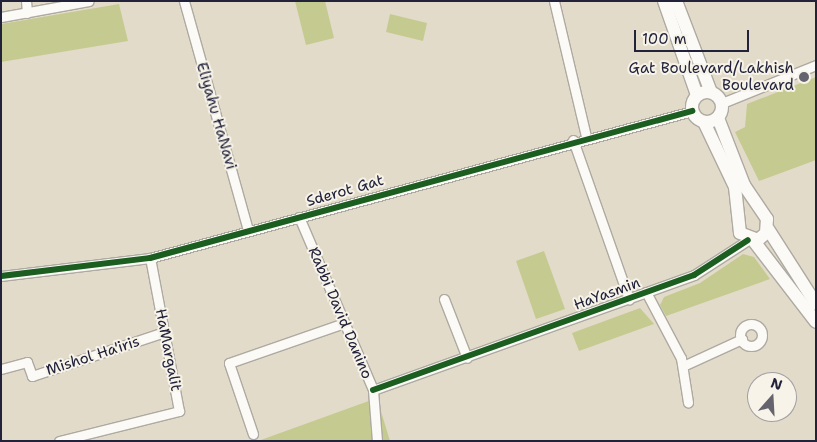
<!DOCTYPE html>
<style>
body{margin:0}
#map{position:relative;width:817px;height:442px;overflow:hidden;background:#e2dbca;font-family:"Shantell Sans",sans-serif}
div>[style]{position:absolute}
.green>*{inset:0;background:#c5cb90}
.roads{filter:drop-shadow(1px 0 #aeaaa1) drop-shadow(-1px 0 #aeaaa1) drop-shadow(0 1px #aeaaa1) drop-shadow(0 -1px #aeaaa1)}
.minor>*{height:9px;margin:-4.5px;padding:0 4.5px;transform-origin:4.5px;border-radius:4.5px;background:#fbfaf7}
.minor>.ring{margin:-4.5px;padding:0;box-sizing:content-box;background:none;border:9px solid #fbfaf7;border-radius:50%}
.secondary>*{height:12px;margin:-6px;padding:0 6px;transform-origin:6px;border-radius:6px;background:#fbfaf7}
.secondary>.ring{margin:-6px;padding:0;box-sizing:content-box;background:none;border:12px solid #fbfaf7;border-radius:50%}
.cycleway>*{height:6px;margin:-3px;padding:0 3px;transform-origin:3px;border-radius:3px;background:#1b5e20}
.dots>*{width:14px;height:14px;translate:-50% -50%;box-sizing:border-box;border:2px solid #f7f3e8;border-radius:50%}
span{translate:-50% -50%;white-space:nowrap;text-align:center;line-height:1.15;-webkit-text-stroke:4px #f7f3e8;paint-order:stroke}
.poi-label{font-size:15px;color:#22223b}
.right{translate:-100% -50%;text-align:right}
.street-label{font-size:15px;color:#22223b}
.frame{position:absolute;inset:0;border:2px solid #22223b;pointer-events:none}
.north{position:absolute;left:747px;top:372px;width:50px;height:50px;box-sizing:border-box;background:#f7f3e8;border:1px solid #a29fa3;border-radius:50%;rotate:19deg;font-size:14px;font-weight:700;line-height:20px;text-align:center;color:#22223b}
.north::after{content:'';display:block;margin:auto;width:18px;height:22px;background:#65636d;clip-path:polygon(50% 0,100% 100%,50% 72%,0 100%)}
.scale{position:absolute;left:634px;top:30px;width:115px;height:22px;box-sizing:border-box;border:2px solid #22223b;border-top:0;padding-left:6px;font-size:15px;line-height:18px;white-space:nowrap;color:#22223b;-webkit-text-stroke:4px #f7f3e8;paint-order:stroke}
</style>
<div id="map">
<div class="green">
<i style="clip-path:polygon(295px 1px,325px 1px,334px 38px,306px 45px)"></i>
<i style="clip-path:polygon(119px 4px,128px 41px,1px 62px,1px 24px)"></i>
<i style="clip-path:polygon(390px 14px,427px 23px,423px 41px,386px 32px)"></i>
<i style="clip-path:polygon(816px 77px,816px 160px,759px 181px,735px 132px,745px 127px,747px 104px)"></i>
<i style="clip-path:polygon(544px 251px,565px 309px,536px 319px,516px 261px)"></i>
<i style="clip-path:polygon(743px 254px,754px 257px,770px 279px,666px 316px,660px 305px,664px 297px,700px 283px)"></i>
<i style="clip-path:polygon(640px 308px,654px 324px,579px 351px,572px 333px)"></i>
<i style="clip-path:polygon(377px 398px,390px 441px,258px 441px)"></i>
</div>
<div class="roads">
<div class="minor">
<i style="left:26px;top:1px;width:12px;rotate:85deg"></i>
<i style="left:184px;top:1px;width:238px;rotate:74.4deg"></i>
<i style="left:554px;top:1px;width:139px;rotate:76.7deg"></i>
<i style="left:1px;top:17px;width:89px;rotate:-10.3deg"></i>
<i style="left:722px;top:103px;width:101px;rotate:-22deg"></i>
<i style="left:573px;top:140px;width:169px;rotate:70.6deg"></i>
<i style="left:299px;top:217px;width:188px;rotate:66.8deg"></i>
<i style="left:373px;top:390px;width:51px;rotate:85.5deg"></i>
<i style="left:1px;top:276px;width:150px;rotate:-6.9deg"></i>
<i style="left:150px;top:258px;width:562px;rotate:-15.17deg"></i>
<i style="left:646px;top:292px;width:75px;rotate:62.1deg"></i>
<i style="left:681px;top:358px;width:45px;rotate:81deg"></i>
<i style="left:444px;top:299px;width:63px;rotate:68.7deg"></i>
<i class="ring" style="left:740px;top:324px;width:13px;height:13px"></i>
<i style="left:683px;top:366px;width:65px;rotate:-24.6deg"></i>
<i style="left:1px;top:369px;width:27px;rotate:-15deg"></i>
<i style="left:27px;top:362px;width:15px;rotate:70deg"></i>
<i style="left:32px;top:376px;width:139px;rotate:-18.4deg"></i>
<i style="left:373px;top:390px;width:341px;rotate:-19.7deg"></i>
<i style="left:694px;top:275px;width:64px;rotate:-32.9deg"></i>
<i style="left:253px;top:434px;width:75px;rotate:-108.7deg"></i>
<i style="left:229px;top:363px;width:122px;rotate:-19.2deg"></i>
<i style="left:59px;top:441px;width:124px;rotate:-14deg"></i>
<i style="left:179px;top:411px;width:156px;rotate:-100.7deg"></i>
</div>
<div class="secondary">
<i style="left:664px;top:1px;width:100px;rotate:70.7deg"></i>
<i style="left:676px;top:1px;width:97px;rotate:69deg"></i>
<i class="ring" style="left:692px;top:92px;width:18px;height:18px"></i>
<i style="left:704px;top:122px;width:72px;rotate:64.5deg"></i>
<i style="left:735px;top:187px;width:46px;rotate:83.8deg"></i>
<i style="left:740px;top:233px;width:19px;rotate:21deg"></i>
<i style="left:758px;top:240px;width:11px;rotate:-41deg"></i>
<i style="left:766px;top:233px;width:14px;rotate:-86deg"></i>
<i style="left:767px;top:219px;width:41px;rotate:-124.1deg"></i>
<i style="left:744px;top:185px;width:72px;rotate:-111.2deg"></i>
<i style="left:768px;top:229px;width:89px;rotate:57.4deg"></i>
<i style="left:753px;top:240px;width:103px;rotate:52.5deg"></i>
</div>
</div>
<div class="cycleway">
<i style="left:1px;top:276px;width:150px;rotate:-6.9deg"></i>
<i style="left:150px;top:258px;width:562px;rotate:-15.17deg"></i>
<i style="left:373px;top:390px;width:341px;rotate:-19.7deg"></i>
<i style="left:694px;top:275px;width:64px;rotate:-32.9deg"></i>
</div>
<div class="dots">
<i style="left:804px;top:77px;background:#65636d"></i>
</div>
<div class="poi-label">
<span class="right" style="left:794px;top:77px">Gat Boulevard/Lakhish<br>Boulevard</span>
</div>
<div class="street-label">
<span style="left:216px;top:116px;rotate:74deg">Eliyahu HaNavi</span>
<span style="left:345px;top:191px;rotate:-16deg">Sderot Gat</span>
<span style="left:607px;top:294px;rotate:-20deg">HaYasmin</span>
<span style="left:340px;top:313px;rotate:67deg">Rabbi David Danino</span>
<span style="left:168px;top:350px;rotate:79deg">HaMargalit</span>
<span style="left:93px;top:356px;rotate:-18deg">Mishol Ha'iris</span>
</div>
<div class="frame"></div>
<div class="north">N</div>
<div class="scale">100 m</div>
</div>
